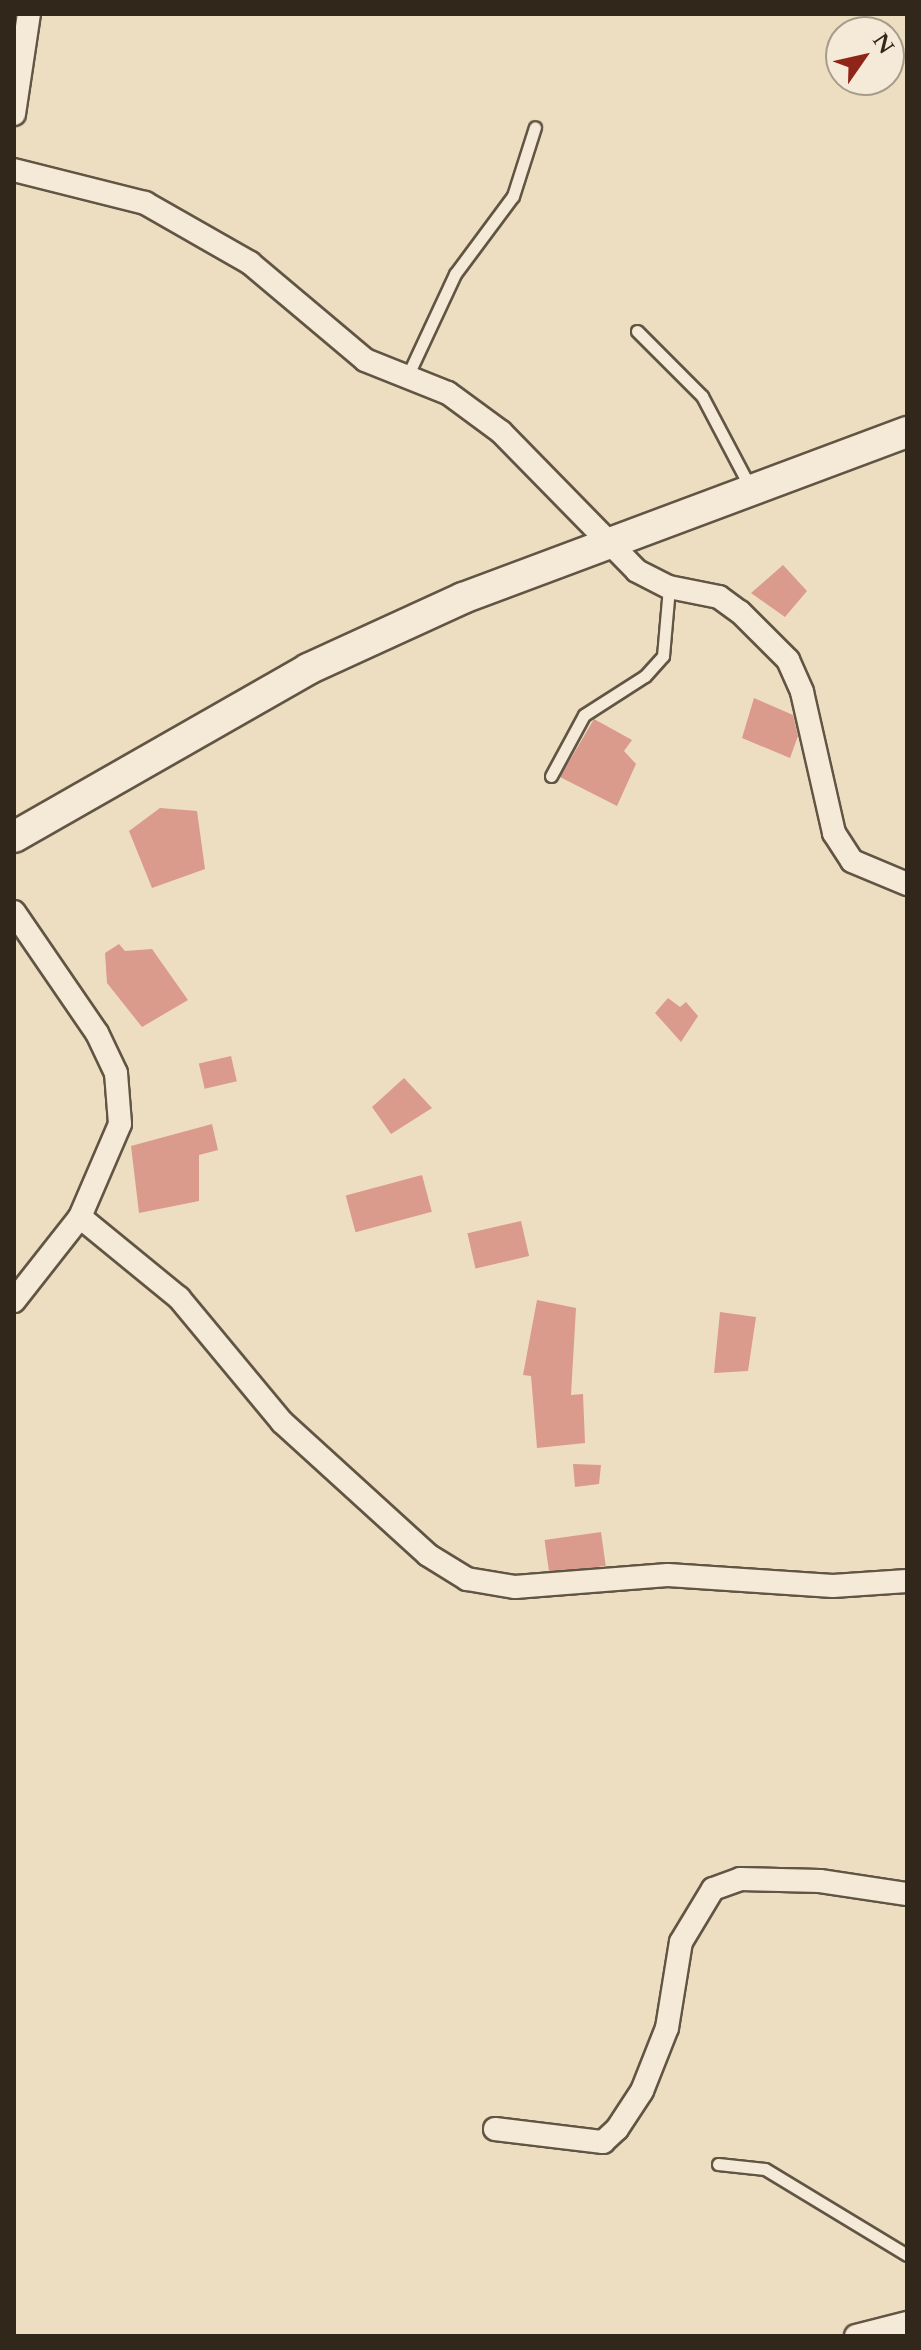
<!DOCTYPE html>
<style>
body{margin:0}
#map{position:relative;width:921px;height:2350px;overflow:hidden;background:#eedec1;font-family:Cardo,serif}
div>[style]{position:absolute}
.building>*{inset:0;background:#da9a8c;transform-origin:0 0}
.roads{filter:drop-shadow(2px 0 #615544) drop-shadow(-2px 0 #615544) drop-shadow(0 2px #615544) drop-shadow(0 -2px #615544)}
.service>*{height:11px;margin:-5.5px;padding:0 5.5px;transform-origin:5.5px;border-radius:5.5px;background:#f4ead7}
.minor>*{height:22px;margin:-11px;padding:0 11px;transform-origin:11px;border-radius:11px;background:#f4ead7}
.secondary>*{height:30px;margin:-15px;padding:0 15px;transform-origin:15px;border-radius:15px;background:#f4ead7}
span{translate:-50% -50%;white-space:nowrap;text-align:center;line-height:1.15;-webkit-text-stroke:6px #f4ead7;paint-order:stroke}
.frame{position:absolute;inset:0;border:16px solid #32271b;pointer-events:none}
.north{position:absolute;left:825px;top:16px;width:80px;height:80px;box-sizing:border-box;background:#f4ead7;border:2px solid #a69c8c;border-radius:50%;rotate:56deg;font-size:22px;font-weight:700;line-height:32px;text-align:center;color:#32271b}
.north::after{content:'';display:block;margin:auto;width:28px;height:36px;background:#8f2418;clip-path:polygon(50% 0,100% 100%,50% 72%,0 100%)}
</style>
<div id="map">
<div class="building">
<i style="clip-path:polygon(783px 565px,807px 591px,785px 617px,751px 593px)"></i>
<i style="clip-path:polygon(754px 698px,793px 715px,798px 736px,790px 758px,742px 738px)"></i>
<i style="clip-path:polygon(594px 719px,632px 740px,624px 751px,636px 764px,617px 806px,560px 777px)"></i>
<i style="clip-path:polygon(160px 808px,197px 811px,205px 869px,152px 888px,129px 831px)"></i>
<i style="clip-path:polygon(119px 944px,125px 951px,152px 949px,188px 1000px,142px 1027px,107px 983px,105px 953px)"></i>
<i style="clip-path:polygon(668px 998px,680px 1007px,686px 1002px,698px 1016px,681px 1042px,655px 1013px)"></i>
<i style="left:231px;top:1056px;width:26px;height:33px;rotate:77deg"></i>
<i style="clip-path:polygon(404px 1078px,432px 1108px,391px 1134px,372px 1107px)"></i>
<i style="clip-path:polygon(212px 1124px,218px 1150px,199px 1155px,199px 1201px,139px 1213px,131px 1146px)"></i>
<i style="left:422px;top:1175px;width:38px;height:79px;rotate:75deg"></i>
<i style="left:521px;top:1221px;width:36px;height:55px;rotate:77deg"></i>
<i style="clip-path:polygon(537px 1300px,576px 1308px,571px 1395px,583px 1394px,585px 1443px,537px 1448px,531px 1376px,523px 1375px)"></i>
<i style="clip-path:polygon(720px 1312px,756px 1317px,748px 1371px,714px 1373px)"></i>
<i style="clip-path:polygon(573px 1464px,601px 1465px,599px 1484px,575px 1487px)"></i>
<i style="left:601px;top:1532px;width:34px;height:57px;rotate:82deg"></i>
</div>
<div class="roads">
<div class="service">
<i style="left:637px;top:331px;width:92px;rotate:45deg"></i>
<i style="left:702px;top:396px;width:105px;rotate:62.2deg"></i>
<i style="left:407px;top:377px;width:114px;rotate:-65deg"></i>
<i style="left:455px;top:274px;width:97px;rotate:-53.4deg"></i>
<i style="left:513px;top:196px;width:72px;rotate:-72.3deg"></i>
<i style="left:551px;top:776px;width:69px;rotate:-61.6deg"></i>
<i style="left:584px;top:715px;width:72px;rotate:-32.6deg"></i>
<i style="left:645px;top:676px;width:27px;rotate:-48deg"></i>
<i style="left:663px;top:656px;width:69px;rotate:-85deg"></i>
<i style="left:718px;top:2164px;width:47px;rotate:6.1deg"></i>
<i style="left:765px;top:2169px;width:166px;rotate:31.2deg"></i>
</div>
<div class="minor">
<i style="left:14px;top:114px;width:101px;rotate:-81.5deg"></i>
<i style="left:14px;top:170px;width:135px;rotate:14.1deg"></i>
<i style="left:145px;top:203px;width:121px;rotate:29.7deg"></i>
<i style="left:250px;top:263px;width:150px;rotate:40.1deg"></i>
<i style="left:365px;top:360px;width:89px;rotate:21.7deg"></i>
<i style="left:448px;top:393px;width:66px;rotate:36.3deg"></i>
<i style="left:501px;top:432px;width:194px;rotate:45.6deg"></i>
<i style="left:637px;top:571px;width:36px;rotate:27deg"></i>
<i style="left:669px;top:587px;width:51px;rotate:11.3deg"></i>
<i style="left:719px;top:597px;width:26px;rotate:36deg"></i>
<i style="left:740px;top:612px;width:68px;rotate:45deg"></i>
<i style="left:788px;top:660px;width:35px;rotate:66deg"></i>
<i style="left:802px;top:692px;width:145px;rotate:77.2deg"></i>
<i style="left:834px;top:833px;width:33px;rotate:57deg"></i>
<i style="left:852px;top:861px;width:60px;rotate:22.7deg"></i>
<i style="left:14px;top:912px;width:147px;rotate:55.6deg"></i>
<i style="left:97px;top:1033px;width:44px;rotate:64.6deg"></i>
<i style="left:116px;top:1073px;width:51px;rotate:85.5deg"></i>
<i style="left:120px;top:1124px;width:101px;rotate:113.3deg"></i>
<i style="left:80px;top:1217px;width:107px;rotate:128.2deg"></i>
<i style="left:80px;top:1217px;width:128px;rotate:39.3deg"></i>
<i style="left:179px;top:1298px;width:161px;rotate:50.3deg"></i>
<i style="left:282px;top:1422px;width:197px;rotate:42.3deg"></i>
<i style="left:428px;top:1555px;width:46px;rotate:31.6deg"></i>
<i style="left:467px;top:1579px;width:49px;rotate:9.5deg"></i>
<i style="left:515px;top:1587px;width:153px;rotate:-4.5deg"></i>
<i style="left:668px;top:1575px;width:165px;rotate:3.8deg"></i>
<i style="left:833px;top:1586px;width:74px;rotate:-3.9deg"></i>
<i style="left:495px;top:2129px;width:109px;rotate:6.9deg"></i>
<i style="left:603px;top:2142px;width:19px;rotate:-43deg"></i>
<i style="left:617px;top:2129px;width:45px;rotate:-56.7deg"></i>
<i style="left:642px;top:2091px;width:68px;rotate:-68.4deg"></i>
<i style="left:667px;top:2028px;width:87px;rotate:-80.8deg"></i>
<i style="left:681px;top:1942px;width:62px;rotate:-58.9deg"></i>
<i style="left:713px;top:1889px;width:29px;rotate:-20deg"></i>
<i style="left:740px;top:1879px;width:80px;rotate:1.4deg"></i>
<i style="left:820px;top:1881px;width:88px;rotate:8.5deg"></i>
<i style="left:856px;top:2336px;width:53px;rotate:-14.3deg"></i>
</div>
<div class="secondary">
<i style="left:14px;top:837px;width:339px;rotate:-29.7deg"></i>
<i style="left:308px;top:669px;width:170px;rotate:-24.6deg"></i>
<i style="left:463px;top:598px;width:474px;rotate:-20.5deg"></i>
</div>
</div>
<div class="frame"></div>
<div class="north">N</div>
</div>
